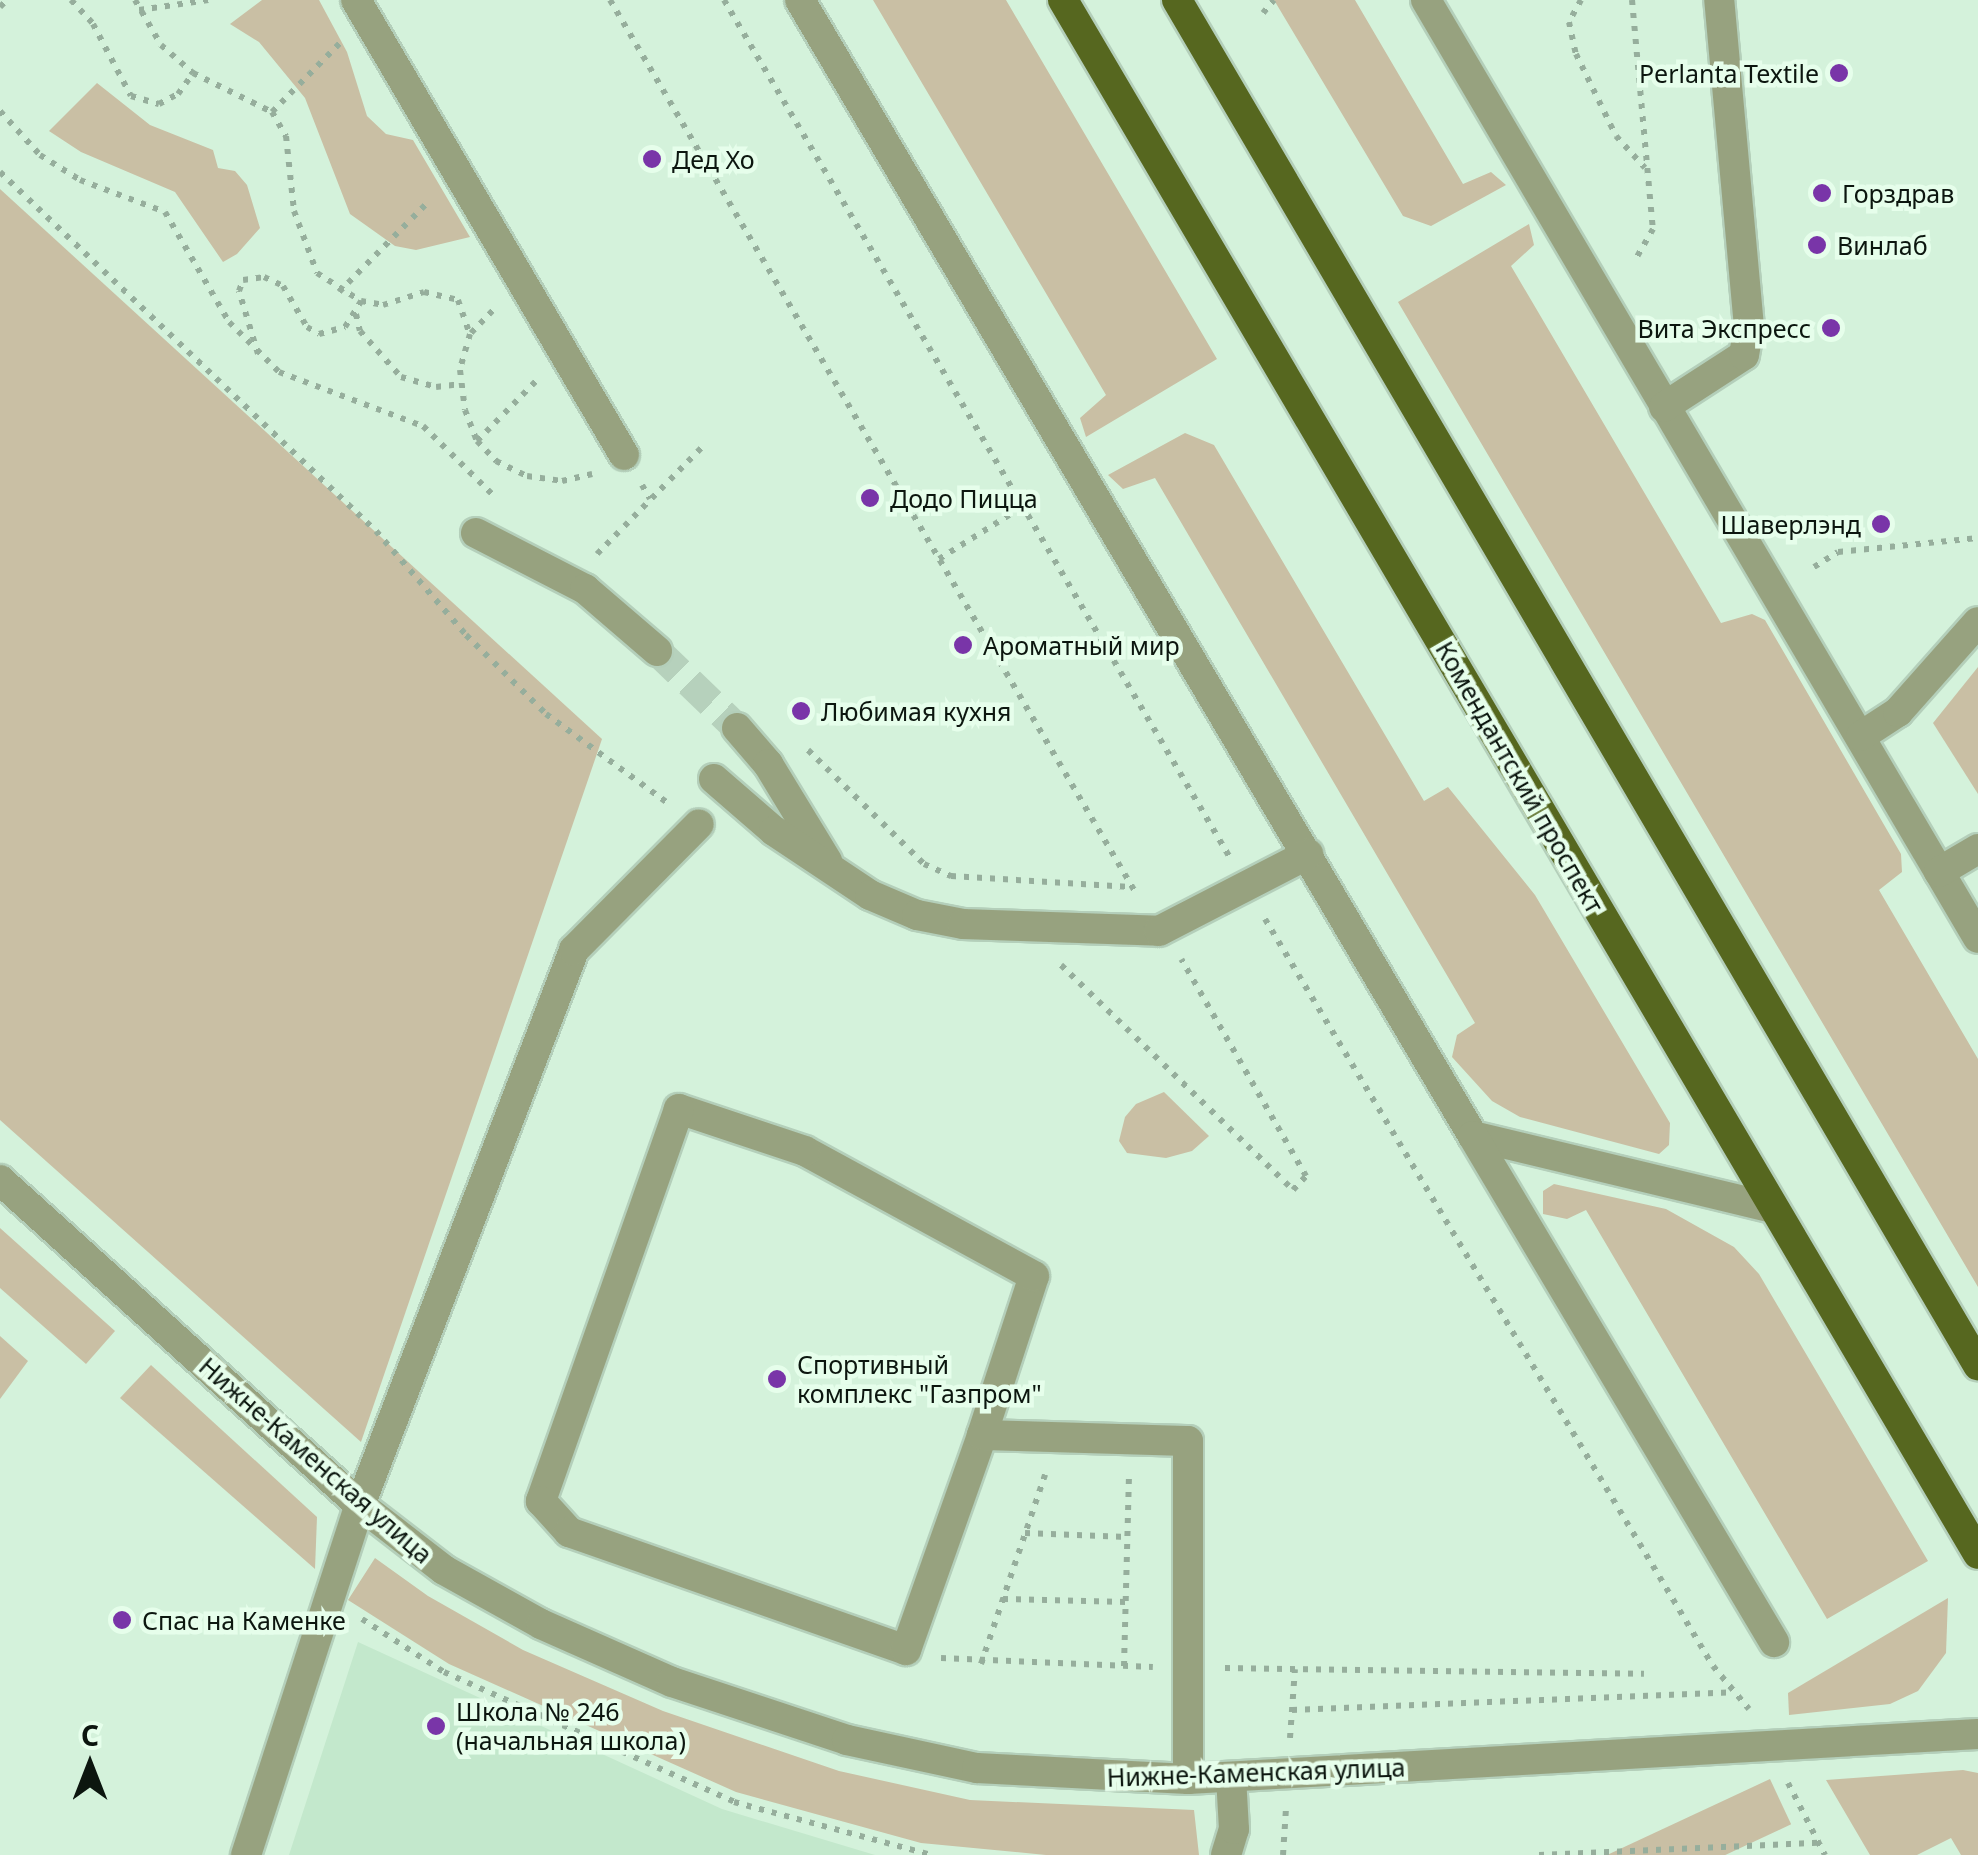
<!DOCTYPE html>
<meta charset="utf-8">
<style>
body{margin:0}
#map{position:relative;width:1978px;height:1855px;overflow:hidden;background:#d4f2db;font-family:"Noto Sans",sans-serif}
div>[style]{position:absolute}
.built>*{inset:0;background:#c3e8cc}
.green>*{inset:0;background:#c9bfa4;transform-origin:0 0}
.minor-tunnel>*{height:30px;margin-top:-15px;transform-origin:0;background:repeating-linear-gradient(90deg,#b6d1bc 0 30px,transparent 0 45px)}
.path>*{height:6px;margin-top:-3px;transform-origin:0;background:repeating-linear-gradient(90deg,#96ae9c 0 5px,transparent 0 13px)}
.roads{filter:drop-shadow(2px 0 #b4cfba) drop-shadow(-2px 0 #b4cfba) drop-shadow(0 2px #b4cfba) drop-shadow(0 -2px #b4cfba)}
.minor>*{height:30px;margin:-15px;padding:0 15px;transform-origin:15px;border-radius:15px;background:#97a27f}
.major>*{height:30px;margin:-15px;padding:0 15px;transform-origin:15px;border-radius:15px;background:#56671f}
.dots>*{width:28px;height:28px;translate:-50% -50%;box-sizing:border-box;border:5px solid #e6feeb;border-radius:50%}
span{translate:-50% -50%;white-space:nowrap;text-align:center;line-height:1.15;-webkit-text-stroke:9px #e6feeb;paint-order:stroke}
.poi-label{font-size:25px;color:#0c160f}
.right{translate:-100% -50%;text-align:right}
.left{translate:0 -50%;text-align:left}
.street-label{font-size:25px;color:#0c160f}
.north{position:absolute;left:40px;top:1715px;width:100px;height:100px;-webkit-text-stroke:8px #e6feeb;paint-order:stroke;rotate:0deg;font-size:28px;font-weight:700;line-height:40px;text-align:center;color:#0c160f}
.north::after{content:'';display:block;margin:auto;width:35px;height:45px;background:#0c160f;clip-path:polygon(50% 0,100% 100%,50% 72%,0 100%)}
</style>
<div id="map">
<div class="built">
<i style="clip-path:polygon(358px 1642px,722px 1809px,875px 1855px,289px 1855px)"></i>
</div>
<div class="green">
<i style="clip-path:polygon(262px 0,319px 0,347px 52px,367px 116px,386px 134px,413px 140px,470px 237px,416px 250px,395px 246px,350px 214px,305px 98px,259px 42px,230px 24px)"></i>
<i style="clip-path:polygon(873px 0,1006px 0,1217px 359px,1086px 437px,1080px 418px,1106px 395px)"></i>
<i style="clip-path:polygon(1274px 0,1355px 0,1463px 184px,1491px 172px,1506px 185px,1431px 226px,1403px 216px)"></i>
<i style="clip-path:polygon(97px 83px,150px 125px,213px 150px,218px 168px,235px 171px,247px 185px,260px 228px,237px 254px,223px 262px,175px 192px,81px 152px,49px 131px)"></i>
<i style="clip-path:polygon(0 189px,602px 739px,361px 1442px,0 1120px)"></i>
<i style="clip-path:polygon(1529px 224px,1534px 245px,1511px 266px,1721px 623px,1752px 614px,1765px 620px,1901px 854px,1902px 872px,1879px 890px,1978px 1059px,1978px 1287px,1398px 302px)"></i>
<i style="clip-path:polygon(1185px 433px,1214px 445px,1424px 801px,1448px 787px,1535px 895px,1670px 1123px,1669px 1145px,1659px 1154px,1520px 1117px,1492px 1101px,1452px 1057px,1457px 1035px,1475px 1023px,1155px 478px,1123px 489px,1108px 475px)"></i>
<i style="clip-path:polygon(1978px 667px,1978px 794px,1933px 723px)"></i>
<i style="clip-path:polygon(1164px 1092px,1209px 1136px,1192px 1151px,1166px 1158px,1127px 1153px,1119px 1141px,1125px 1117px,1136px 1104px)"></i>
<i style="clip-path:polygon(1554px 1184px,1666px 1209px,1734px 1247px,1759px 1274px,1928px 1561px,1827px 1619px,1586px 1210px,1567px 1219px,1543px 1214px,1543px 1191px)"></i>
<i style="clip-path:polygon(0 1228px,115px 1331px,86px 1364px,0 1288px)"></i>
<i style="clip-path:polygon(0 1336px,28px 1361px,0 1399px)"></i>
<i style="clip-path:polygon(151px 1365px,317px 1517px,315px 1569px,120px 1398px)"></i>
<i style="clip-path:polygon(375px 1558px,428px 1596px,523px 1650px,663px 1711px,839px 1771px,970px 1800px,1194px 1810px,1199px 1855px,1046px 1855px,921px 1843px,736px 1792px,449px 1664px,348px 1600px)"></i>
<i style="clip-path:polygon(1948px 1598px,1946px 1653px,1918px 1691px,1890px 1704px,1789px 1715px,1788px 1693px)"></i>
<i style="clip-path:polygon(1963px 1770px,1978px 1773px,1978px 1855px,1961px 1855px,1951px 1838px,1917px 1855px,1870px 1855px,1826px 1780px)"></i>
<i style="left:1770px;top:1779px;width:50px;height:475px;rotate:65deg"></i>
</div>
<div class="minor-tunnel">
<i style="left:657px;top:651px;width:111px;rotate:43.9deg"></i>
</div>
<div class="path">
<i style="left:71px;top:0;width:33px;rotate:47deg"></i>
<i style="left:93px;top:24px;width:81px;rotate:62.2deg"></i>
<i style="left:131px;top:96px;width:29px;rotate:16deg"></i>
<i style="left:159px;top:104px;width:21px;rotate:-28deg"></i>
<i style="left:178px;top:94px;width:26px;rotate:-54deg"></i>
<i style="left:135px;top:0;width:52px;rotate:60deg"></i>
<i style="left:161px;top:45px;width:43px;rotate:41.2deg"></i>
<i style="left:193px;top:73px;width:88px;rotate:26.3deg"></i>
<i style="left:272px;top:112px;width:28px;rotate:60deg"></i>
<i style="left:286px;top:136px;width:75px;rotate:83.9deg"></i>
<i style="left:294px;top:211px;width:66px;rotate:69.6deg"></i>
<i style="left:317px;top:273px;width:52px;rotate:32.5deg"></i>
<i style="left:361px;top:301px;width:22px;rotate:10deg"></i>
<i style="left:383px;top:305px;width:43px;rotate:-17.6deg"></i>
<i style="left:424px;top:292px;width:35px;rotate:13deg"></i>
<i style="left:458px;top:300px;width:36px;rotate:71deg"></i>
<i style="left:470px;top:334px;width:37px;rotate:106deg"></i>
<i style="left:460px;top:370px;width:40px;rotate:82.9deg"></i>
<i style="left:465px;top:410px;width:33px;rotate:69deg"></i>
<i style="left:477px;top:441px;width:28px;rotate:46deg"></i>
<i style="left:496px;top:461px;width:34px;rotate:26deg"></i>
<i style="left:527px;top:476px;width:35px;rotate:8deg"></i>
<i style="left:562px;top:481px;width:31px;rotate:-13deg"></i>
<i style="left:610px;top:0;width:1039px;rotate:59.51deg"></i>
<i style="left:724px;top:0;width:994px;rotate:59.46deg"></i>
<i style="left:1581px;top:0;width:25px;rotate:119deg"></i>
<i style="left:1569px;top:22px;width:33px;rotate:78deg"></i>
<i style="left:1576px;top:54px;width:91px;rotate:64deg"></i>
<i style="left:1616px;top:136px;width:43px;rotate:47.8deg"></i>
<i style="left:1632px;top:0;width:230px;rotate:84.8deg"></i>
<i style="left:1653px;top:229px;width:34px;rotate:120deg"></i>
<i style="left:0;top:7px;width:10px;rotate:-45deg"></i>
<i style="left:139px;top:10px;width:70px;rotate:-8.2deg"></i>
<i style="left:1263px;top:13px;width:17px;rotate:-50deg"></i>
<i style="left:0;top:111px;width:59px;rotate:47.7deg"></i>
<i style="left:40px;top:155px;width:47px;rotate:32deg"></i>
<i style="left:80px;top:180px;width:91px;rotate:20.6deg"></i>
<i style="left:165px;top:212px;width:127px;rotate:59.8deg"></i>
<i style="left:229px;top:322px;width:71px;rotate:45deg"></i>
<i style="left:279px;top:372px;width:154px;rotate:20.6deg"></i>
<i style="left:423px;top:426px;width:101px;rotate:44.6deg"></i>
<i style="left:272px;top:112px;width:98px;rotate:-45.4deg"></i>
<i style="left:0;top:172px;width:520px;rotate:43.68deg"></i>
<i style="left:376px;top:531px;width:138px;rotate:49.1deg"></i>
<i style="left:466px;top:635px;width:112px;rotate:44.6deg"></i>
<i style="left:546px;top:714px;width:152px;rotate:36.2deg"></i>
<i style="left:339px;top:292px;width:129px;rotate:-45.3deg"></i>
<i style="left:356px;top:314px;width:17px;rotate:77deg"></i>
<i style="left:360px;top:331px;width:62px;rotate:48.3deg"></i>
<i style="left:401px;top:377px;width:36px;rotate:16deg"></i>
<i style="left:436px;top:387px;width:25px;rotate:-7deg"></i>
<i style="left:471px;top:333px;width:33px;rotate:-46deg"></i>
<i style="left:258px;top:354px;width:66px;rotate:-106.8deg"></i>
<i style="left:239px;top:291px;width:12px;rotate:-70deg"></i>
<i style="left:243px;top:280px;width:21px;rotate:-8deg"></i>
<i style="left:264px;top:277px;width:21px;rotate:25deg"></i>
<i style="left:283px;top:286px;width:48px;rotate:59.7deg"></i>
<i style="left:307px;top:327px;width:14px;rotate:30deg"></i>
<i style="left:319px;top:334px;width:27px;rotate:-15deg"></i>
<i style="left:345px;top:327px;width:31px;rotate:-58deg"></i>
<i style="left:477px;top:441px;width:84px;rotate:-45.5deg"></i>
<i style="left:642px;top:485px;width:16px;rotate:60deg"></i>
<i style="left:597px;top:554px;width:153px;rotate:-45.5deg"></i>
<i style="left:939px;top:559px;width:98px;rotate:-32.1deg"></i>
<i style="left:1814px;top:567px;width:28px;rotate:-32deg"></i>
<i style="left:1838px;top:552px;width:141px;rotate:-5.7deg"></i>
<i style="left:808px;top:750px;width:163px;rotate:44.5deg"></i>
<i style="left:924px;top:864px;width:30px;rotate:24deg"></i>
<i style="left:951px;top:876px;width:180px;rotate:3.5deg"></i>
<i style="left:1265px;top:919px;width:871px;rotate:59.05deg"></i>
<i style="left:1713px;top:1666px;width:56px;rotate:50.1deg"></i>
<i style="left:1061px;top:965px;width:323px;rotate:44.1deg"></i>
<i style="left:1293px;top:1190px;width:19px;rotate:-47deg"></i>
<i style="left:1306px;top:1176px;width:250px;rotate:-119.9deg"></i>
<i style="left:1025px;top:1533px;width:102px;rotate:2.2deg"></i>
<i style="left:1003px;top:1599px;width:123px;rotate:1.4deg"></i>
<i style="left:362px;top:1619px;width:98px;rotate:32.9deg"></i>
<i style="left:444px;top:1672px;width:318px;rotate:24.1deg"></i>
<i style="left:734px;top:1802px;width:205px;rotate:15deg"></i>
<i style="left:941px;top:1658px;width:212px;rotate:2.4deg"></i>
<i style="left:981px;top:1664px;width:200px;rotate:-71.3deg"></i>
<i style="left:1124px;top:1666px;width:188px;rotate:-88.5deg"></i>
<i style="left:1225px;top:1668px;width:419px;rotate:0.8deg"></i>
<i style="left:1292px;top:1710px;width:442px;rotate:-2.3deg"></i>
<i style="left:1290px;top:1738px;width:69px;rotate:-85.9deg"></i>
<i style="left:1788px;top:1783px;width:81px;rotate:62.8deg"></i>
<i style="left:1283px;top:1855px;width:47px;rotate:-86.3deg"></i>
<i style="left:1539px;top:1855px;width:279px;rotate:-2.5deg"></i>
</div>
<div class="roads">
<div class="minor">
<i style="left:356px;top:0;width:528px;rotate:59.5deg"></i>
<i style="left:800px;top:0;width:1320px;rotate:59.36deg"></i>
<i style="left:1473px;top:1136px;width:308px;rotate:13.5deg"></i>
<i style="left:1426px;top:0;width:1088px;rotate:59.52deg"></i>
<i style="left:1664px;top:407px;width:95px;rotate:-33deg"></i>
<i style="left:1744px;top:355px;width:28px;rotate:-80deg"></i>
<i style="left:1749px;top:327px;width:328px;rotate:-95.2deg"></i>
<i style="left:476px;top:533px;width:123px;rotate:27.2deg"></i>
<i style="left:585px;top:589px;width:95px;rotate:40.7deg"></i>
<i style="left:737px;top:728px;width:48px;rotate:49.3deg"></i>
<i style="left:768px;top:764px;width:114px;rotate:58.7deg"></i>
<i style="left:1861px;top:736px;width:44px;rotate:-33deg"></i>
<i style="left:1898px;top:712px;width:120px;rotate:-48.4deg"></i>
<i style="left:714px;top:779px;width:79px;rotate:40.9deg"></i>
<i style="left:774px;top:831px;width:115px;rotate:33.7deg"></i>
<i style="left:870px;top:895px;width:51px;rotate:23.1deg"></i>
<i style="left:917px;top:915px;width:47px;rotate:11.1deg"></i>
<i style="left:963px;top:924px;width:196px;rotate:2deg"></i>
<i style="left:1159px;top:931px;width:168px;rotate:-27.3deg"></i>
<i style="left:1939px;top:872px;width:45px;rotate:-30.5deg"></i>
<i style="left:1473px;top:1136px;width:589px;rotate:59.25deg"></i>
<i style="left:0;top:1180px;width:485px;rotate:42.1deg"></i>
<i style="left:360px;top:1505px;width:106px;rotate:37.7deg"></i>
<i style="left:444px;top:1570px;width:111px;rotate:29.1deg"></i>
<i style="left:541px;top:1624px;width:143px;rotate:23.9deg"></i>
<i style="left:672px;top:1682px;width:184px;rotate:18.3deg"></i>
<i style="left:847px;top:1740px;width:133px;rotate:12.2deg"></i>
<i style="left:977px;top:1768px;width:211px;rotate:3deg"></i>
<i style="left:1188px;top:1779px;width:791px;rotate:-3.26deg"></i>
<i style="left:982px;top:1435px;width:167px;rotate:-71.9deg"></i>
<i style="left:1034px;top:1276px;width:261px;rotate:-151.4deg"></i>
<i style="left:805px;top:1151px;width:133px;rotate:-161.6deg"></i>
<i style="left:679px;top:1109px;width:416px;rotate:109.4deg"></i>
<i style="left:541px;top:1501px;width:42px;rotate:47.9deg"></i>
<i style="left:569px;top:1532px;width:357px;rotate:19.3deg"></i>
<i style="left:906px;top:1650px;width:228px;rotate:-70.5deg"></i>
<i style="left:982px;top:1435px;width:206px;rotate:1.7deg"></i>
<i style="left:1188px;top:1441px;width:338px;rotate:90deg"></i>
<i style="left:246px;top:1855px;width:368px;rotate:-72deg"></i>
<i style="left:360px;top:1505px;width:595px;rotate:-68.91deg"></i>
<i style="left:574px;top:950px;width:177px;rotate:-45.2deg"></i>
<i style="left:1226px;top:1855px;width:27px;rotate:-73deg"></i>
<i style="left:1234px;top:1829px;width:52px;rotate:-93.3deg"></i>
</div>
<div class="major">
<i style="left:1063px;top:0;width:1803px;rotate:59.51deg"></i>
<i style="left:1177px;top:0;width:1583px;rotate:59.6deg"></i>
</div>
</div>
<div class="dots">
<i style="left:1839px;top:73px;background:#7935a8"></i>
<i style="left:652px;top:159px;background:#7935a8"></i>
<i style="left:1822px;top:193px;background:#7935a8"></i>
<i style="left:1817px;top:245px;background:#7935a8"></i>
<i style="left:1831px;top:328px;background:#7935a8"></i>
<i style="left:870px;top:498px;background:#7935a8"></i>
<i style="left:1881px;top:524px;background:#7935a8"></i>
<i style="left:963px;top:645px;background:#7935a8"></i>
<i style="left:801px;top:711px;background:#7935a8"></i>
<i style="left:777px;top:1379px;background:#7935a8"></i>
<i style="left:122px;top:1620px;background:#7935a8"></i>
<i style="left:436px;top:1726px;background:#7935a8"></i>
</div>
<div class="poi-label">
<span class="right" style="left:1819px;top:73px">Perlanta Textile</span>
<span class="left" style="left:672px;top:159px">Дед Хо</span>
<span class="left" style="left:1842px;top:193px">Горздрав</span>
<span class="left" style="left:1837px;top:245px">Винлаб</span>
<span class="right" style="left:1811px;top:328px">Вита Экспресс</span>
<span class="left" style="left:890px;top:498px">Додо Пицца</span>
<span class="right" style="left:1861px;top:524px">Шаверлэнд</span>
<span class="left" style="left:983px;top:645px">Ароматный мир</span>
<span class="left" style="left:821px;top:711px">Любимая кухня</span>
<span class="left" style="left:797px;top:1379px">Спортивный<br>комплекс "Газпром"</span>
<span class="left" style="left:142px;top:1620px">Спас на Каменке</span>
<span class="left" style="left:456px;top:1726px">Школа № 246<br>(начальная школа)</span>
</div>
<div class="street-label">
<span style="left:1520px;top:777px;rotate:60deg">Комендантский проспект</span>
<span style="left:316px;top:1460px;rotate:41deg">Нижне-Каменская улица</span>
<span style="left:1256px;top:1772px;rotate:-2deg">Нижне-Каменская улица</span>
</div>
<div class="north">С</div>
</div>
